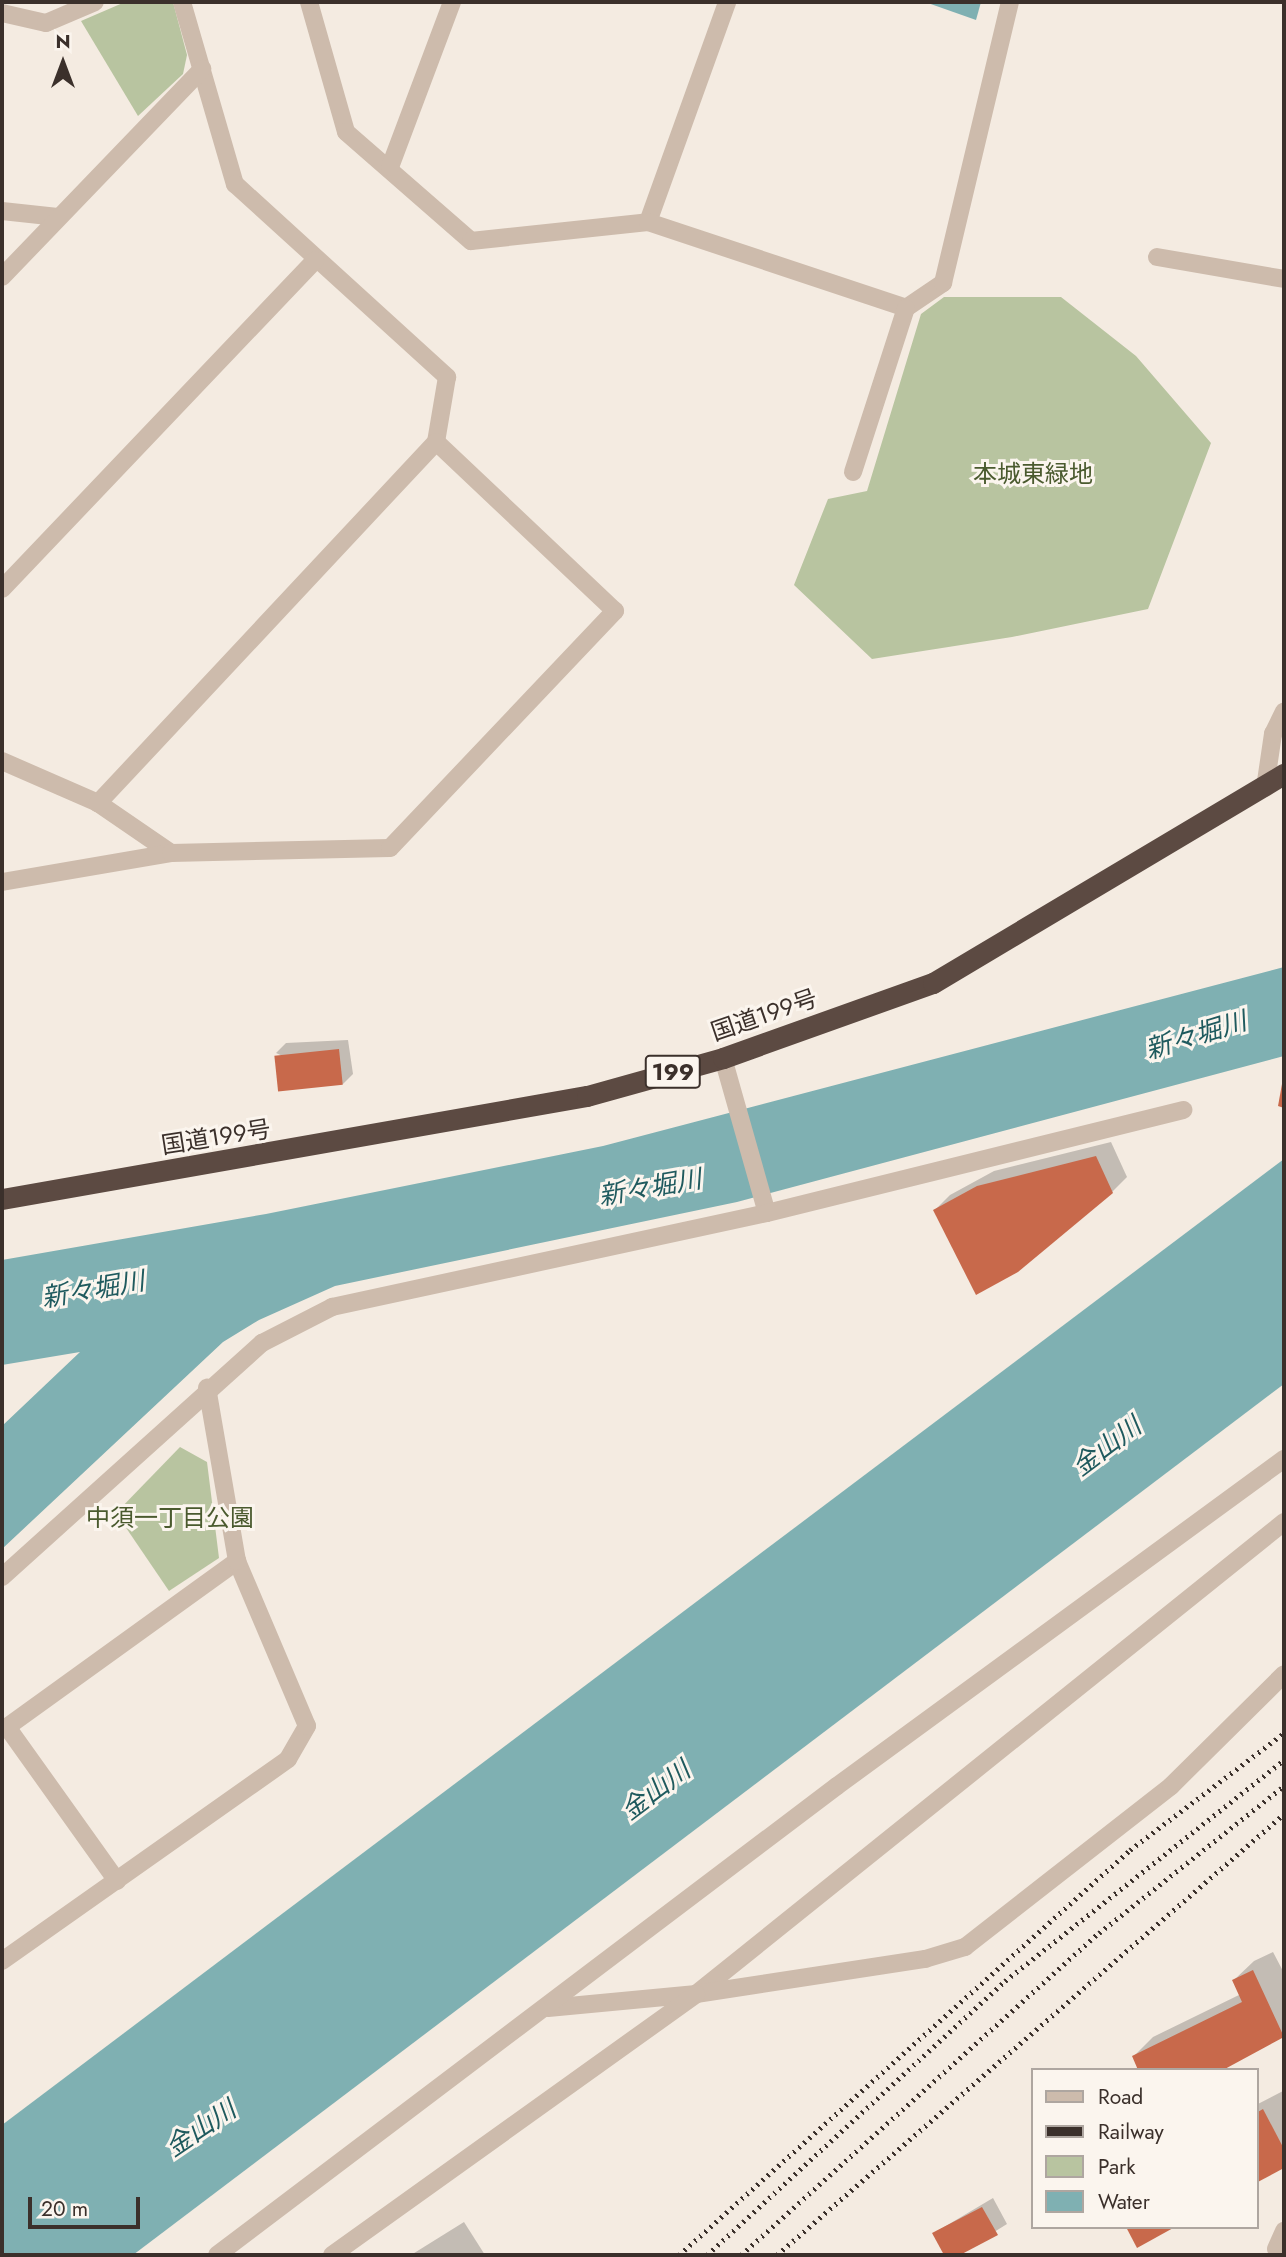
<!DOCTYPE html>
<meta charset="utf-8">
<style>
body{margin:0}
#map{position:relative;width:1286px;height:2257px;overflow:hidden;background:#f4ebe1;font-family:Jost,"Noto Sans JP",sans-serif}
div>[style]{position:absolute}
.green>*{inset:0;background:#b8c4a0}
.water>*{inset:0;background:#7fb0b2}
.shadow>*{inset:0;background:#0003}
.building>*{inset:0;background:#c8694b;transform-origin:0 0}
.lane>*{height:18px;margin:-9px;padding:0 9px;transform-origin:9px;border-radius:9px;background:#cdbbac}
.street>*{height:18px;margin:-9px;padding:0 9px;transform-origin:9px;border-radius:9px;background:#cdbbac}
.highway>*{height:21px;margin:-10.5px;padding:0 10.5px;transform-origin:10.5px;border-radius:10.5px;background:#5c4a42}
.rail>*{height:5px;margin-top:-2.5px;transform-origin:0;background:repeating-linear-gradient(90deg,#3b302b 0 2px,transparent 0 7px)}
span{translate:-50% -50%;white-space:nowrap;text-align:center;line-height:1.15;-webkit-text-stroke:6px #fbf5ee;paint-order:stroke}
.shield-label span{padding:2px 5px;background:#fbf5ee;border:2px solid;border-radius:5px;-webkit-text-stroke-width:0}
.shield-label{font-size:23px;color:#3b302b;font-weight:700}
.park-label{font-size:24px;color:#4a5a2e}
.street-label{font-size:24px;color:#3b302b}
.water-label{font-size:26px;color:#1f5a5e;font-style:italic}
.frame{position:absolute;inset:0;border:4px solid #3b302b;pointer-events:none}
.legend{position:absolute;left:1031px;top:2068px;width:228px;height:161px;box-sizing:border-box;background:#fbf5ee;border:2px solid #aea6a0;margin:0;padding:9px 12px;list-style:none;font-size:21px;color:#3b302b}
.legend li{display:flex;align-items:center;gap:14px;height:35px}
.legend b{width:35px;border:2px solid #aea6a0}
.north{position:absolute;left:28px;top:28px;width:70px;height:70px;-webkit-text-stroke:5px #fbf5ee;paint-order:stroke;rotate:0deg;font-size:19px;font-weight:700;line-height:28px;text-align:center;color:#3b302b}
.north::after{content:'';display:block;margin:auto;width:24px;height:32px;background:#3b302b;clip-path:polygon(50% 0,100% 100%,50% 72%,0 100%)}
.scale{position:absolute;left:28px;top:2197px;width:112px;height:32px;box-sizing:border-box;border:4px solid #3b302b;border-top:0;padding-left:9px;font-size:21px;line-height:24px;white-space:nowrap;color:#3b302b;-webkit-text-stroke:5px #fbf5ee;paint-order:stroke}
</style>
<div id="map">
<div class="green">
<i style="clip-path:polygon(125px 2px,173px 2px,187px 55px,183px 74px,138px 116px,81px 21px)"></i>
<i style="clip-path:polygon(944px 297px,1061px 297px,1136px 356px,1211px 443px,1148px 609px,1012px 637px,872px 659px,794px 585px,828px 499px,867px 491px,921px 314px)"></i>
<i style="clip-path:polygon(180px 1447px,207px 1462px,219px 1558px,169px 1591px,116px 1513px)"></i>
</div>
<div class="water">
<i style="clip-path:polygon(925px 2px,981px 2px,976px 20px)"></i>
<i style="clip-path:polygon(1284px 967px,1284px 1056px,737px 1202px,335px 1286px,259px 1320px,223px 1342px,2px 1549px,2px 1426px,80px 1352px,2px 1365px,2px 1260px,266px 1214px,603px 1146px)"></i>
<i style="clip-path:polygon(1284px 1159px,1284px 1384px,133px 2255px,2px 2255px,2px 2125px)"></i>
</div>
<div class="shadow">
<i style="clip-path:polygon(348px 1040px,353px 1074px,343px 1084px,276px 1053px,286px 1043px)"></i>
<i style="clip-path:polygon(1111px 1142px,1127px 1177px,1112px 1192px,935px 1210px,950px 1195px,994px 1171px)"></i>
<i style="clip-path:polygon(1273px 1952px,1284px 1973px,1284px 2035px,1219px 2070px,1134px 2056px,1153px 2037px,1241px 1994px,1234px 1980px,1254px 1961px)"></i>
<i style="clip-path:polygon(1283px 2091px,1284px 2166px,1256px 2181px,1256px 2105px)"></i>
<i style="clip-path:polygon(993px 2198px,1007px 2224px,957px 2255px,946px 2255px,934px 2233px)"></i>
<i style="clip-path:polygon(464px 2222px,485px 2255px,411px 2255px)"></i>
</div>
<div class="building">
<i style="left:339px;top:1049px;width:36px;height:65px;rotate:84deg"></i>
<i style="clip-path:polygon(1282px 1084px,1284px 1084px,1284px 1108px,1278px 1106px)"></i>
<i style="clip-path:polygon(1096px 1156px,1113px 1193px,1018px 1272px,976px 1295px,933px 1210px,977px 1186px)"></i>
<i style="clip-path:polygon(1253px 1970px,1284px 2037px,1223px 2070px,1138px 2070px,1132px 2056px,1242px 2002px,1232px 1980px)"></i>
<i style="clip-path:polygon(1263px 2109px,1284px 2149px,1284px 2168px,1256px 2183px,1256px 2113px)"></i>
<i style="clip-path:polygon(982px 2207px,998px 2235px,960px 2255px,944px 2255px,932px 2233px)"></i>
<i style="clip-path:polygon(1126px 2227px,1175px 2227px,1137px 2248px)"></i>
</div>
<div class="lane">
<i style="left:696px;top:1994px;width:754px;rotate:-38.75deg"></i>
</div>
<div class="street">
<i style="left:182px;top:2px;width:190px;rotate:73.8deg"></i>
<i style="left:235px;top:184px;width:287px;rotate:42.3deg"></i>
<i style="left:447px;top:377px;width:66px;rotate:99.6deg"></i>
<i style="left:309px;top:2px;width:135px;rotate:74.1deg"></i>
<i style="left:346px;top:132px;width:166px;rotate:41.1deg"></i>
<i style="left:471px;top:241px;width:178px;rotate:-6.1deg"></i>
<i style="left:648px;top:222px;width:234px;rotate:-70.2deg"></i>
<i style="left:2px;top:13px;width:45px;rotate:12.8deg"></i>
<i style="left:46px;top:23px;width:53px;rotate:-23.2deg"></i>
<i style="left:390px;top:167px;width:176px;rotate:-69.4deg"></i>
<i style="left:2px;top:211px;width:56px;rotate:6.1deg"></i>
<i style="left:648px;top:222px;width:272px;rotate:18.4deg"></i>
<i style="left:906px;top:308px;width:45px;rotate:-34deg"></i>
<i style="left:943px;top:283px;width:289px;rotate:-76.6deg"></i>
<i style="left:1157px;top:257px;width:129px;rotate:9.8deg"></i>
<i style="left:2px;top:277px;width:289px;rotate:-46.1deg"></i>
<i style="left:853px;top:472px;width:172px;rotate:-72.1deg"></i>
<i style="left:2px;top:589px;width:454px;rotate:-46.4deg"></i>
<i style="left:2px;top:761px;width:105px;rotate:23.6deg"></i>
<i style="left:98px;top:803px;width:88px;rotate:34.4deg"></i>
<i style="left:1265px;top:788px;width:55px;rotate:-81.6deg"></i>
<i style="left:1273px;top:734px;width:25px;rotate:-64deg"></i>
<i style="left:2px;top:882px;width:171px;rotate:-9.7deg"></i>
<i style="left:171px;top:853px;width:219px;rotate:-1.3deg"></i>
<i style="left:390px;top:848px;width:327px;rotate:-46.5deg"></i>
<i style="left:615px;top:611px;width:246px;rotate:-136.6deg"></i>
<i style="left:436px;top:442px;width:495px;rotate:133.1deg"></i>
<i style="left:723px;top:1058px;width:161px;rotate:74.2deg"></i>
<i style="left:2px;top:1577px;width:350px;rotate:-42deg"></i>
<i style="left:262px;top:1343px;width:79px;rotate:-27.2deg"></i>
<i style="left:332px;top:1307px;width:445px;rotate:-12.2deg"></i>
<i style="left:767px;top:1213px;width:429px;rotate:-13.9deg"></i>
<i style="left:117px;top:1881px;width:189px;rotate:-125.5deg"></i>
<i style="left:7px;top:1727px;width:284px;rotate:-35.8deg"></i>
<i style="left:2px;top:1961px;width:350px;rotate:-35.2deg"></i>
<i style="left:288px;top:1759px;width:38px;rotate:-60deg"></i>
<i style="left:307px;top:1726px;width:179px;rotate:-113deg"></i>
<i style="left:237px;top:1561px;width:176px;rotate:-99.8deg"></i>
<i style="left:548px;top:2008px;width:149px;rotate:-5.4deg"></i>
<i style="left:696px;top:1994px;width:232px;rotate:-8.7deg"></i>
<i style="left:925px;top:1959px;width:42px;rotate:-16.7deg"></i>
<i style="left:965px;top:1947px;width:261px;rotate:-38deg"></i>
<i style="left:1171px;top:1786px;width:159px;rotate:-44.7deg"></i>
<i style="left:1276px;top:2249px;width:20px;rotate:-66deg"></i>
<i style="left:217px;top:2255px;width:777px;rotate:-37.11deg"></i>
<i style="left:837px;top:1786px;width:554px;rotate:-36.19deg"></i>
<i style="left:332px;top:2255px;width:448px;rotate:-35.6deg"></i>
</div>
<div class="highway">
<i style="left:2px;top:1199px;width:594px;rotate:-9.99deg"></i>
<i style="left:587px;top:1096px;width:141px;rotate:-15.6deg"></i>
<i style="left:723px;top:1058px;width:223px;rotate:-19.7deg"></i>
<i style="left:933px;top:983px;width:409px;rotate:-30.8deg"></i>
</div>
<div class="rail">
<i style="left:679px;top:2255px;width:606px;rotate:-41.92deg"></i>
<i style="left:1130px;top:1850px;width:193px;rotate:-37.2deg"></i>
<i style="left:707px;top:2255px;width:405px;rotate:-42.6deg"></i>
<i style="left:1005px;top:1981px;width:356px;rotate:-38.4deg"></i>
<i style="left:741px;top:2255px;width:482px;rotate:-42deg"></i>
<i style="left:1099px;top:1933px;width:236px;rotate:-38.5deg"></i>
<i style="left:777px;top:2255px;width:672px;rotate:-41.02deg"></i>
</div>
<div class="shield-label">
<span style="left:673px;top:1072px">199</span>
</div>
<div class="park-label">
<span style="left:1033px;top:474px">本城東緑地</span>
<span style="left:170px;top:1518px">中須一丁目公園</span>
</div>
<div class="street-label">
<span style="left:764px;top:1015px;rotate:-19deg">国道199号</span>
<span style="left:216px;top:1137px;rotate:-9deg">国道199号</span>
</div>
<div class="water-label">
<span style="left:1196px;top:1036px;rotate:-17deg">新々堀川</span>
<span style="left:650px;top:1188px;rotate:-10deg">新々堀川</span>
<span style="left:93px;top:1290px;rotate:-10deg">新々堀川</span>
<span style="left:1107px;top:1447px;rotate:-37deg">金山川</span>
<span style="left:656px;top:1791px;rotate:-37deg">金山川</span>
<span style="left:201px;top:2129px;rotate:-34deg">金山川</span>
</div>
<div class="frame"></div>
<ul class="legend">
<li><b style="height:9px;background:#cdbbac"></b>Road</li>
<li><b style="height:9px;background:#3b302b"></b>Railway</li>
<li><b style="height:19px;background:#b8c4a0"></b>Park</li>
<li><b style="height:19px;background:#7fb0b2"></b>Water</li>
</ul>
<div class="north">N</div>
<div class="scale">20 m</div>
</div>
